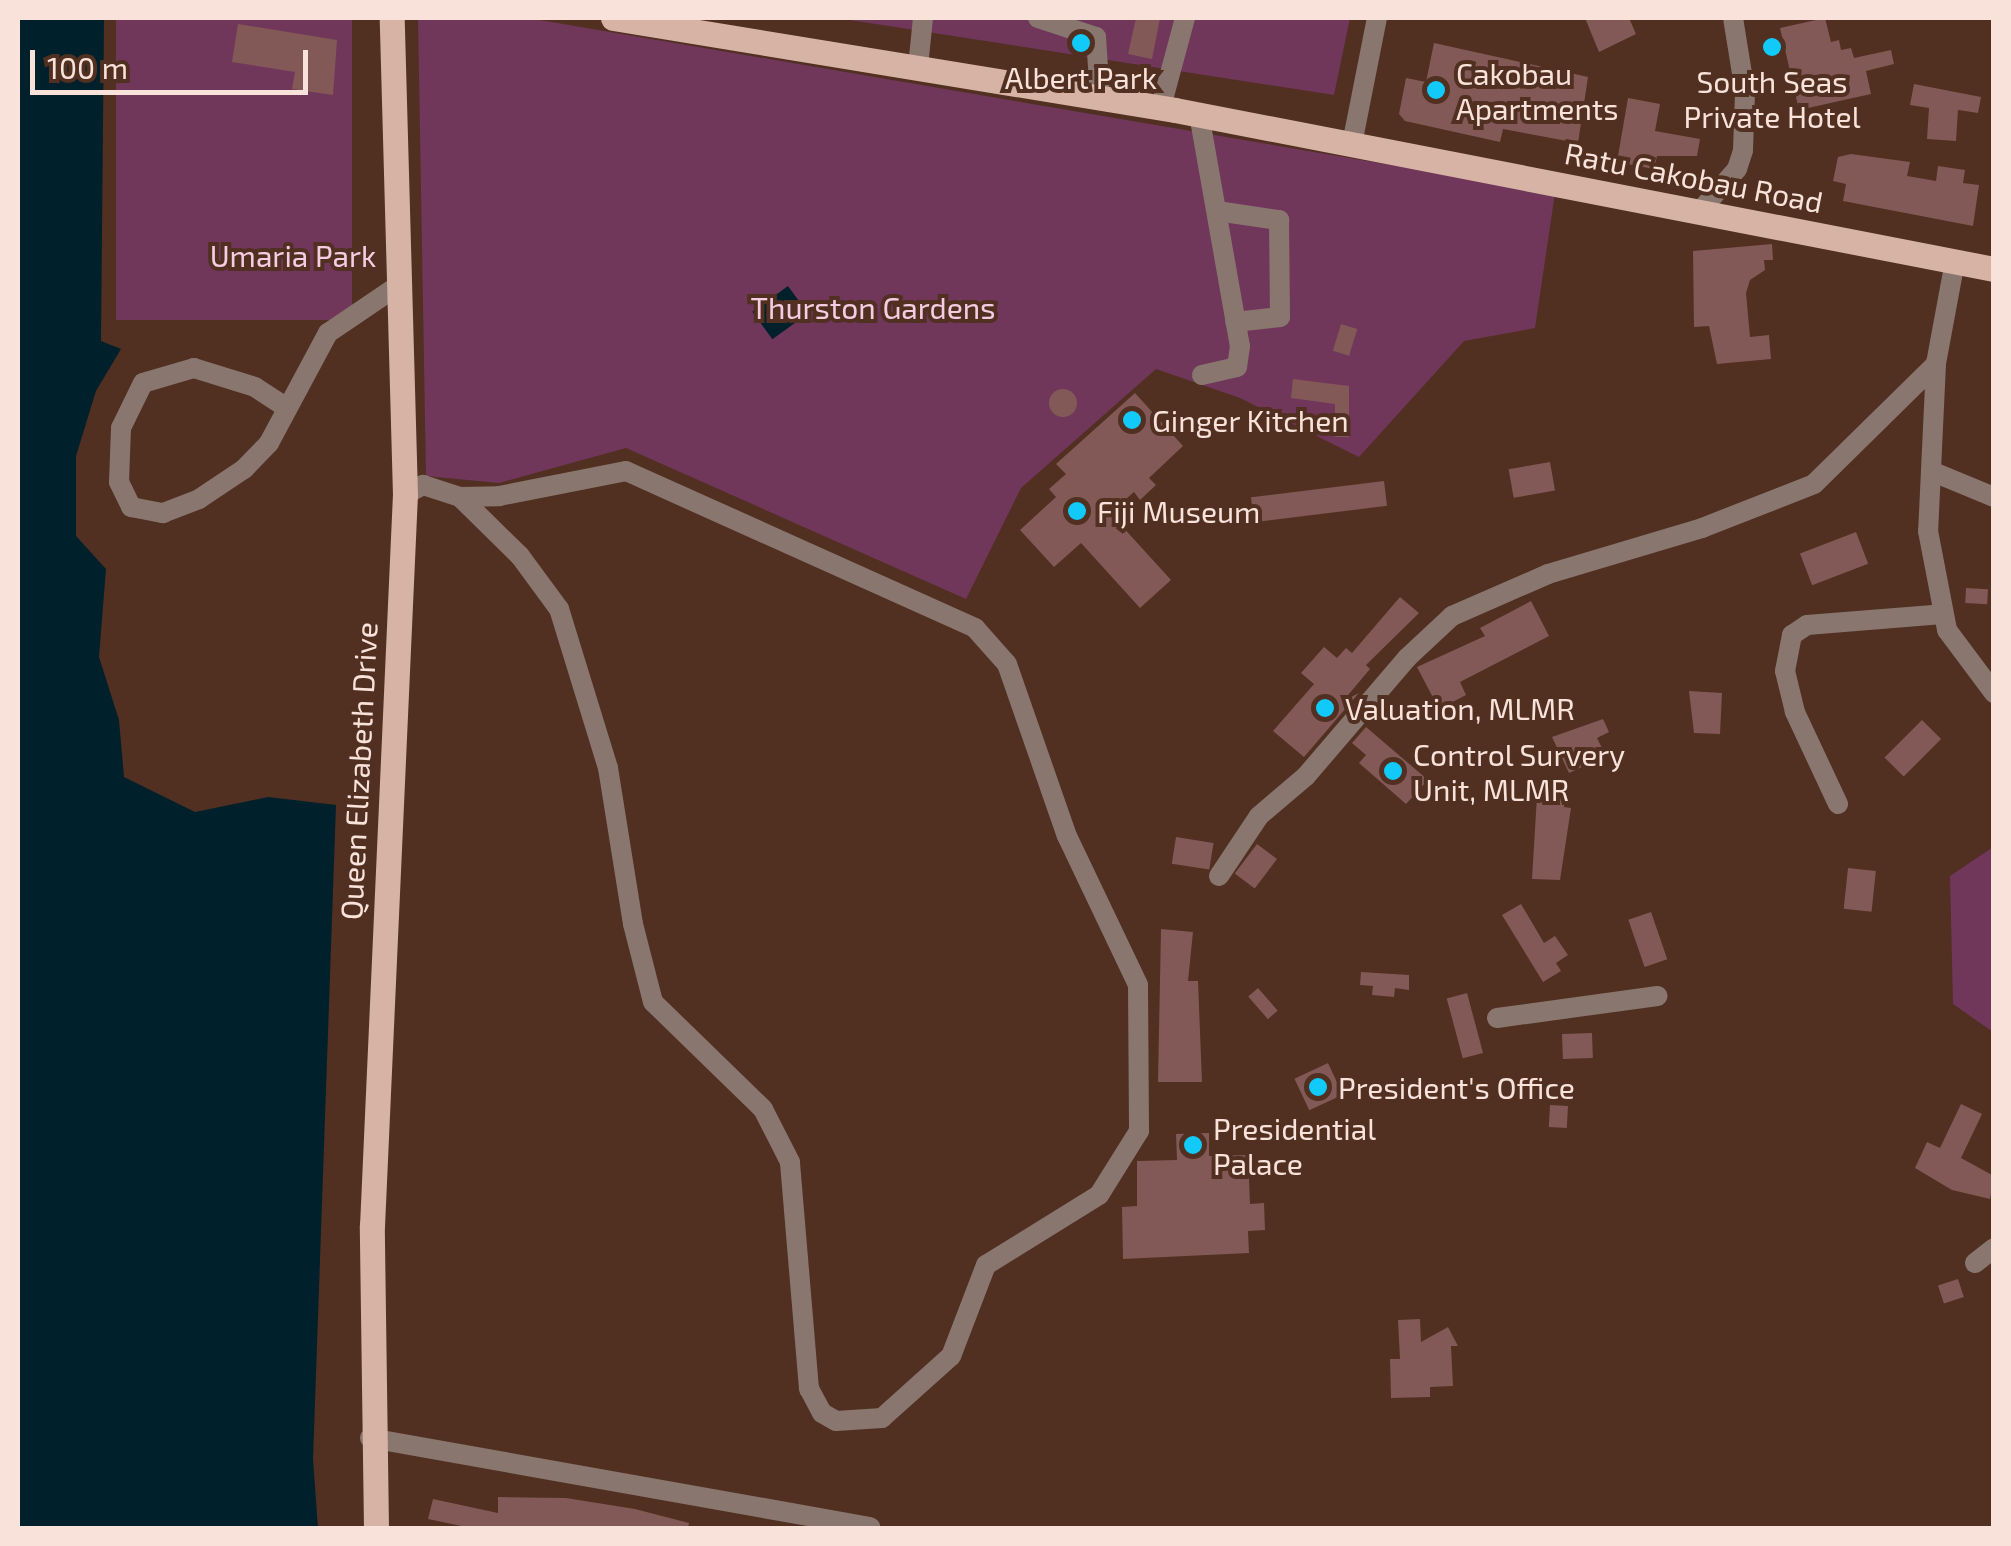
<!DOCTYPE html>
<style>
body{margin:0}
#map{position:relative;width:2011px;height:1546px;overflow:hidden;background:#512f21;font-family:"Exo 2",sans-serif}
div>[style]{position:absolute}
.green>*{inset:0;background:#71375b;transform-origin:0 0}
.water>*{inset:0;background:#00212c;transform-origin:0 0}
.building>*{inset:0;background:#825956;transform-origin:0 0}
.round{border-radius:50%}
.minor>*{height:20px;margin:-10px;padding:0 10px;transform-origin:10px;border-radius:10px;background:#88766f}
.major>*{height:25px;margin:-12.5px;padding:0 12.5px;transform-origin:12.5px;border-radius:12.5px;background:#d6b3a4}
.dots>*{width:28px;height:28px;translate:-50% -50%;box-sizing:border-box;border:5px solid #512f21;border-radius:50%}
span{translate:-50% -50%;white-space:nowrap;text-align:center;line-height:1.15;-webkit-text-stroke:8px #512f21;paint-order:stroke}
.poi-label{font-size:30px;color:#f8e2d9}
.left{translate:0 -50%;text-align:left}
.street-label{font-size:30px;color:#f8e2d9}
.park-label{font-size:30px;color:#f6cce3}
.frame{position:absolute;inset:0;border:20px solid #f8e2d9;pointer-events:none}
.scale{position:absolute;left:30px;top:50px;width:278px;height:45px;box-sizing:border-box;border:5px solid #f8e2d9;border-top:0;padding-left:12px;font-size:30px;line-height:35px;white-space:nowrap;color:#f8e2d9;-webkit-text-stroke:8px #512f21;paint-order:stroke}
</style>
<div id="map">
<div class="green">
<i style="left:116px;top:18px;width:236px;height:302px"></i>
<i style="clip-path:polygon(418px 18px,528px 18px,1555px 193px,1535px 328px,1464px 341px,1359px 457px,1240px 398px,1156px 369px,1021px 488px,966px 599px,626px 448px,499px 483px,426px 476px)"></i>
<i style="clip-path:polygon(837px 18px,1350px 18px,1334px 95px)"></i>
<i style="clip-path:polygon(1993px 847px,1993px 1032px,1953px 1004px,1950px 876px)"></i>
</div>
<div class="water">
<i style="clip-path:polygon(18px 18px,104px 18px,101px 341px,121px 349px,96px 391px,76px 456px,76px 536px,106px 569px,99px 657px,119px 720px,124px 777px,195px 812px,268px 797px,336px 805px,313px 1459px,318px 1528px,18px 1528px)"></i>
<i style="left:788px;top:286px;width:34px;height:44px;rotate:54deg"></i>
</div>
<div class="building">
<i style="clip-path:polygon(1136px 18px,1160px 18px,1152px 59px,1128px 54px)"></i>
<i style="clip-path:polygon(1585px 18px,1629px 18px,1636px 34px,1599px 52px)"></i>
<i style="clip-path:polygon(1825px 18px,1831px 42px,1839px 40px,1841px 50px,1851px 48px,1854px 58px,1891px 50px,1894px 64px,1866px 71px,1871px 94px,1799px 110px,1780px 28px)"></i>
<i style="clip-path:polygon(238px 24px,337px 40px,333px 95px,292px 89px,295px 72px,232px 62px)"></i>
<i style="clip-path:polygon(1434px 43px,1588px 77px,1578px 143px,1503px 129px,1500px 142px,1405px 121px,1399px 114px,1406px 78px,1426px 82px)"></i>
<i style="clip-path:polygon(1914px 84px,1981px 97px,1978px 113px,1958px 110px,1956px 141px,1927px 139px,1929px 108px,1910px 105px)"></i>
<i style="clip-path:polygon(1628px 98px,1660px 104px,1655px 131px,1700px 139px,1697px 156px,1657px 156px,1654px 169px,1627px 164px,1628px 158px,1618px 156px)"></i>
<i style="clip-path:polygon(1851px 154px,1910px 162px,1907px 176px,1936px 181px,1938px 166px,1965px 170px,1963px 183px,1979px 185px,1973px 226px,1843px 201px,1846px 184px,1833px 181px,1838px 157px)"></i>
<i style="clip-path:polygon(1772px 244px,1773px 260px,1764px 260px,1765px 270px,1750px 280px,1746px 293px,1750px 337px,1769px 335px,1771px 359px,1717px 364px,1709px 326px,1694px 327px,1693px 251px)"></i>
<i style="left:1341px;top:324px;width:17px;height:28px;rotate:17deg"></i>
<i style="clip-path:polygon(1293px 379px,1349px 386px,1349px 437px,1335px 437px,1335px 404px,1291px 398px)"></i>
<i class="round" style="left:1049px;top:389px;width:28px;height:28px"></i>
<i style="clip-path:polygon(1135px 393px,1183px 446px,1149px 478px,1156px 485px,1140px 500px,1134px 492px,1110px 513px,1171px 580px,1140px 608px,1081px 543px,1054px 567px,1020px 530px,1056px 497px,1049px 489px,1066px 474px,1056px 464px)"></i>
<i style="left:1550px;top:462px;width:29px;height:42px;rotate:80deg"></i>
<i style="left:1384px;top:481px;width:25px;height:134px;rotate:83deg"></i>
<i style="left:1856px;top:532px;width:34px;height:60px;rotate:69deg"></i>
<i style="left:1966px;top:588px;width:22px;height:15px;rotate:3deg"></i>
<i style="clip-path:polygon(1400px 597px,1419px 613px,1366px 665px,1370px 669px,1343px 701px,1359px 693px,1304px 757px,1273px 731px,1314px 684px,1301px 673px,1324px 647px,1337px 658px,1346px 648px,1352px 653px)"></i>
<i style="clip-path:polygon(1531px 601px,1549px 636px,1460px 682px,1466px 695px,1439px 709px,1417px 667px,1485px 636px,1480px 628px)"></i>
<i style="clip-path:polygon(1689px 691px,1722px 693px,1720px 734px,1694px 733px)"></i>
<i style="clip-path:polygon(1603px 719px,1609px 732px,1597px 738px,1606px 756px,1569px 773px,1552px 737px)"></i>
<i style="left:1922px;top:720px;width:27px;height:53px;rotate:45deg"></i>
<i style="clip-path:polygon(1366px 727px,1428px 780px,1406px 804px,1359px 763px,1366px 755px,1352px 743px)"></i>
<i style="clip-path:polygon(1537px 796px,1565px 797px,1564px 807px,1571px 808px,1560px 880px,1532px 879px)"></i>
<i style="left:1176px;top:837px;width:38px;height:27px;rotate:9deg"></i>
<i style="left:1257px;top:844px;width:25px;height:37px;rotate:37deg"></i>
<i style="left:1848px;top:868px;width:28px;height:41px;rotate:6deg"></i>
<i style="clip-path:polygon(1521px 904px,1544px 943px,1555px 936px,1568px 955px,1556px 963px,1561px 971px,1543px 982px,1502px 915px)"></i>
<i style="left:1651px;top:912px;width:50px;height:24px;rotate:71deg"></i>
<i style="clip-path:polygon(1161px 929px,1193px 932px,1188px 981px,1198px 981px,1202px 1082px,1158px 1082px)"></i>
<i style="clip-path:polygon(1361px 972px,1409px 975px,1409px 990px,1395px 988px,1394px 997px,1372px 995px,1373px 986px,1360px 985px)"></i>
<i style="left:1258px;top:988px;width:30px;height:13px;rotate:49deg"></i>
<i style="left:1467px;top:993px;width:62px;height:21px;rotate:75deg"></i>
<i style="left:1592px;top:1033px;width:25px;height:30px;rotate:88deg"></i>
<i style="left:1328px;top:1063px;width:35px;height:37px;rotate:65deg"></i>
<i style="clip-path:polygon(1961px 1104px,1982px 1114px,1961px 1158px,1994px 1176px,1990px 1199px,1952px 1190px,1915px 1168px,1927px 1142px,1940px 1148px)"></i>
<i style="left:1550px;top:1105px;width:18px;height:22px;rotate:3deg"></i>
<i style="clip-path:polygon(1209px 1133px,1209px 1156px,1248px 1155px,1250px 1204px,1264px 1203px,1265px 1230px,1248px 1231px,1249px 1253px,1123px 1259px,1122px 1207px,1137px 1206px,1137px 1161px,1177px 1160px,1176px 1134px)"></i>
<i style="left:1958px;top:1279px;width:19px;height:21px;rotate:72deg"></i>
<i style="clip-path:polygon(1420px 1319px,1421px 1342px,1448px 1327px,1458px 1346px,1451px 1346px,1453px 1386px,1430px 1387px,1430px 1397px,1391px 1398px,1390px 1359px,1400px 1359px,1398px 1320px)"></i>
<i style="clip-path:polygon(498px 1497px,566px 1498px,635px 1509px,689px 1523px,688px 1528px,471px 1528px,428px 1519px,433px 1499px,498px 1513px)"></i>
</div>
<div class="minor">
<i style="left:1038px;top:18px;width:61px;rotate:18.1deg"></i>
<i style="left:1096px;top:37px;width:60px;rotate:86.2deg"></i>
<i style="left:918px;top:67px;width:49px;rotate:-84.2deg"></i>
<i style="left:1161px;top:107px;width:92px;rotate:-74.9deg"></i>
<i style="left:1199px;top:114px;width:236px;rotate:80deg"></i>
<i style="left:1240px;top:346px;width:21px;rotate:98deg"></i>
<i style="left:1237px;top:367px;width:36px;rotate:167deg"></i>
<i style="left:1352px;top:144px;width:128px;rotate:-78.8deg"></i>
<i style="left:1217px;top:211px;width:63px;rotate:8.3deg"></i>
<i style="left:1279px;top:220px;width:97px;rotate:89.4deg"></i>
<i style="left:1280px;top:317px;width:45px;rotate:173.7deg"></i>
<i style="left:1700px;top:211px;width:56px;rotate:-48.6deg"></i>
<i style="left:1737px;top:169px;width:20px;rotate:-72deg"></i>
<i style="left:1743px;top:150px;width:58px;rotate:-88deg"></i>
<i style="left:1745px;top:92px;width:75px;rotate:-99.2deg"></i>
<i style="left:1955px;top:261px;width:105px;rotate:100.5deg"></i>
<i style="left:1936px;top:364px;width:167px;rotate:92.7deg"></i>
<i style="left:1928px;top:531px;width:101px;rotate:79.1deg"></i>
<i style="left:1947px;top:630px;width:79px;rotate:53.3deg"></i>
<i style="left:284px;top:406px;width:35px;rotate:-147deg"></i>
<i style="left:255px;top:387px;width:64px;rotate:-162.7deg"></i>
<i style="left:194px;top:368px;width:53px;rotate:163.6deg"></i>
<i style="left:143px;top:383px;width:50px;rotate:116.1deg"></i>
<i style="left:121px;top:428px;width:54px;rotate:92.1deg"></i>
<i style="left:119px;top:482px;width:28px;rotate:64deg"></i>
<i style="left:131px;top:507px;width:33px;rotate:11deg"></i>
<i style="left:163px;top:513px;width:39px;rotate:-21deg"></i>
<i style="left:199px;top:499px;width:54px;rotate:-33.7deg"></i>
<i style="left:244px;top:469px;width:36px;rotate:-46deg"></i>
<i style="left:269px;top:443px;width:125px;rotate:-61.8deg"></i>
<i style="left:328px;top:333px;width:82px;rotate:-34.1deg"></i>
<i style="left:1931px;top:471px;width:68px;rotate:22.4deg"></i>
<i style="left:405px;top:495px;width:21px;rotate:-29deg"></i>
<i style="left:423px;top:485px;width:39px;rotate:18deg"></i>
<i style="left:460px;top:497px;width:39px;rotate:-1deg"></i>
<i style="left:499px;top:496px;width:129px;rotate:-11.1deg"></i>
<i style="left:626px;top:471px;width:383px;rotate:24.2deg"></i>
<i style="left:975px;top:628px;width:48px;rotate:48.4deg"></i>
<i style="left:1007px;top:664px;width:182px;rotate:70.8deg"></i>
<i style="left:1067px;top:836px;width:165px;rotate:64.5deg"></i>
<i style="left:1138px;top:985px;width:146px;rotate:89.6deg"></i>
<i style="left:1139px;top:1131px;width:75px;rotate:122deg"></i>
<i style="left:1099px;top:1195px;width:133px;rotate:148.2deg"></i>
<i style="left:986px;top:1265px;width:97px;rotate:111deg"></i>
<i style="left:951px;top:1356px;width:93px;rotate:138.1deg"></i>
<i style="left:882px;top:1418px;width:46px;rotate:176.3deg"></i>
<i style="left:836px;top:1421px;width:16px;rotate:-150deg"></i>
<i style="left:822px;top:1413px;width:27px;rotate:-118deg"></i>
<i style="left:809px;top:1389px;width:228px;rotate:-94.8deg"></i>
<i style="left:790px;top:1162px;width:59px;rotate:-117deg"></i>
<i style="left:763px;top:1109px;width:153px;rotate:-135.8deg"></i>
<i style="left:653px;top:1002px;width:81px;rotate:-104.4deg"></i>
<i style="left:633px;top:924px;width:158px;rotate:-99.1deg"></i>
<i style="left:608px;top:768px;width:166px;rotate:-107.1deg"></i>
<i style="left:559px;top:609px;width:66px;rotate:-126.3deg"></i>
<i style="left:520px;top:556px;width:84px;rotate:-135.5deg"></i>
<i style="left:1838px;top:804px;width:102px;rotate:-115.1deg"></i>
<i style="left:1795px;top:712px;width:42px;rotate:-103.7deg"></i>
<i style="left:1785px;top:671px;width:37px;rotate:-79deg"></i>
<i style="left:1792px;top:635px;width:18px;rotate:-34deg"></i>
<i style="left:1807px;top:625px;width:136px;rotate:-4.6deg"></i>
<i style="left:1219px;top:876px;width:72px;rotate:-56.3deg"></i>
<i style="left:1259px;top:816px;width:62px;rotate:-40.4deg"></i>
<i style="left:1306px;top:776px;width:155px;rotate:-49.4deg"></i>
<i style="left:1407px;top:658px;width:62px;rotate:-43deg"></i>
<i style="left:1452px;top:616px;width:105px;rotate:-23.6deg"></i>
<i style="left:1548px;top:574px;width:161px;rotate:-16.6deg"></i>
<i style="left:1702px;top:528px;width:120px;rotate:-21.4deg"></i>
<i style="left:1814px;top:484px;width:171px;rotate:-44.5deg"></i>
<i style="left:1497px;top:1018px;width:162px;rotate:-7.8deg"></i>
<i style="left:1975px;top:1263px;width:24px;rotate:-38deg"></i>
<i style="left:370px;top:1438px;width:508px;rotate:10.09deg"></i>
</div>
<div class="major">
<i style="left:613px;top:18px;width:569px;rotate:9.3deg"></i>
<i style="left:1175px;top:110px;width:834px;rotate:10.99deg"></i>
<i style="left:376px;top:1528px;width:302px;rotate:-90.8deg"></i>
<i style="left:372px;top:1226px;width:732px;rotate:-87.42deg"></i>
<i style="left:405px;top:495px;width:477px;rotate:-91.6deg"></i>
</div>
<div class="dots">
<i style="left:1081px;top:43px;background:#11cafa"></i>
<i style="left:1772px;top:47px;background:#11cafa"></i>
<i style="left:1436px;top:90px;background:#11cafa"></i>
<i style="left:1132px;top:420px;background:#11cafa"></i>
<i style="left:1077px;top:511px;background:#11cafa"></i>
<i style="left:1325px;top:708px;background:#11cafa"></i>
<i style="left:1393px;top:771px;background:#11cafa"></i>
<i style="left:1318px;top:1087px;background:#11cafa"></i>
<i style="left:1193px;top:1145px;background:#11cafa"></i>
</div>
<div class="poi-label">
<span class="left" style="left:1456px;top:90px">Cakobau<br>Apartments</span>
<span style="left:1081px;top:77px">Albert Park</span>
<span style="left:1772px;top:98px">South Seas<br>Private Hotel</span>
<span class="left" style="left:1152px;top:420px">Ginger Kitchen</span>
<span class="left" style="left:1097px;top:511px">Fiji Museum</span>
<span class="left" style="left:1345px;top:708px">Valuation, MLMR</span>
<span class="left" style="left:1413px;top:771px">Control Survery<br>Unit, MLMR</span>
<span class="left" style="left:1338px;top:1087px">President's Office</span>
<span class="left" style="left:1213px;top:1145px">Presidential<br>Palace</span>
</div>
<div class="street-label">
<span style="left:1694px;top:177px;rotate:11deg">Ratu Cakobau Road</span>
<span style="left:358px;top:771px;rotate:-87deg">Queen Elizabeth Drive</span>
</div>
<div class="park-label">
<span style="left:293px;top:255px">Umaria Park</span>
<span style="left:873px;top:307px">Thurston Gardens</span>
</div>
<div class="frame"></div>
<div class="scale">100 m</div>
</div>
